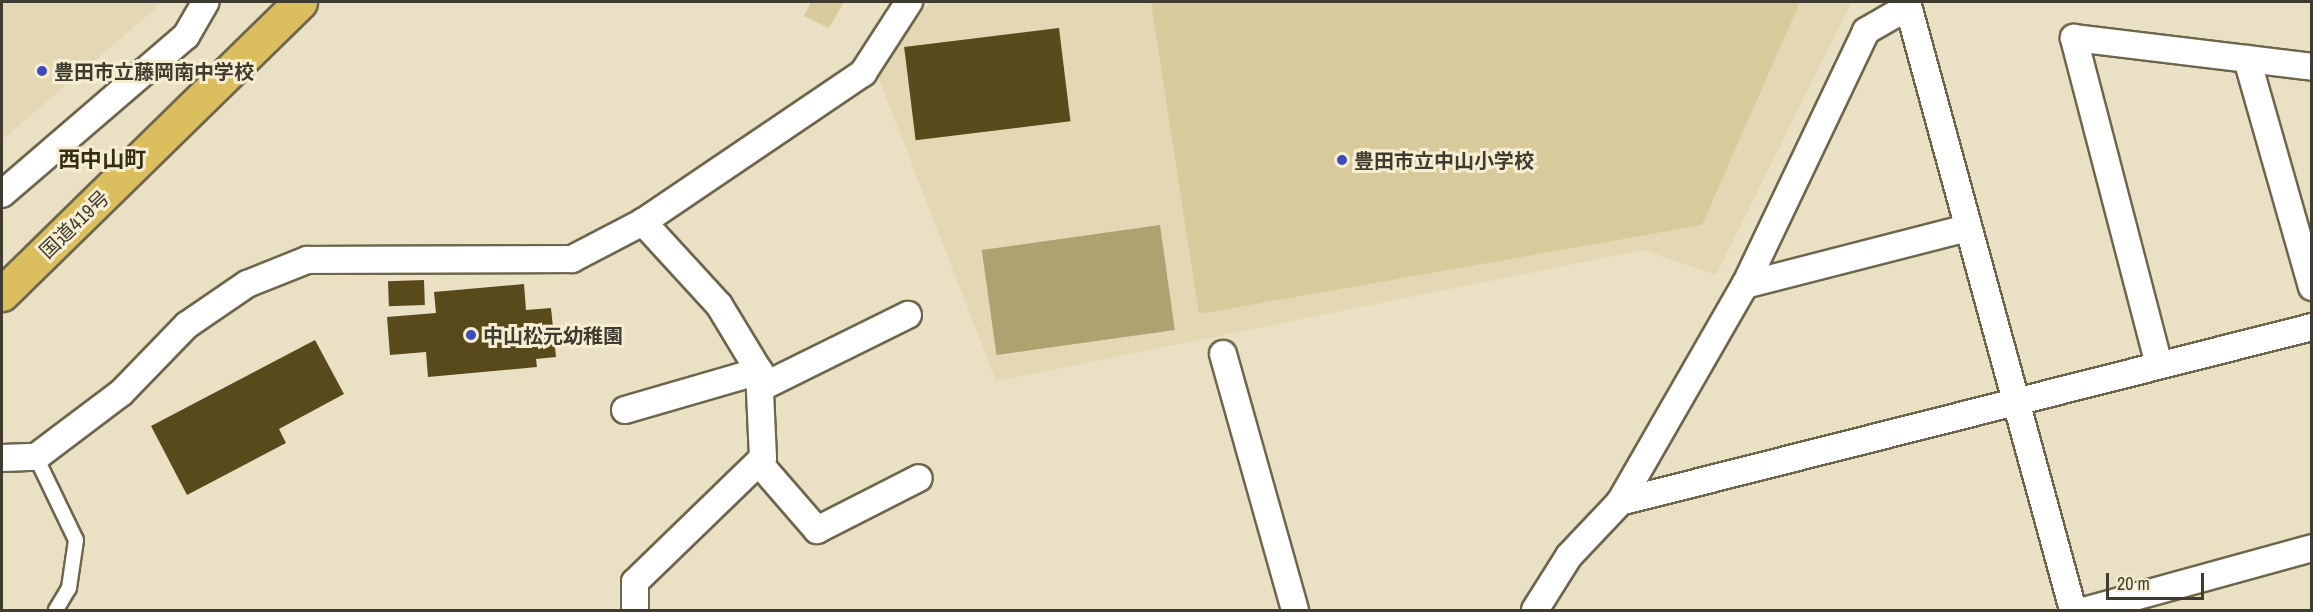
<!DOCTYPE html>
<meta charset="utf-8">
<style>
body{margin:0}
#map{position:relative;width:2313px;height:612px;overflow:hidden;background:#eae1c4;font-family:"Archivo Narrow","Noto Sans JP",sans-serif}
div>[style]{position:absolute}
.built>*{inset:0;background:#e4d8b4}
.green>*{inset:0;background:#d9ca9b}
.water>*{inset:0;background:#b0a171;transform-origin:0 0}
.building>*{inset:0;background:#594a1b;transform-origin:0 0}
.roads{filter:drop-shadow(2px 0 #6e664c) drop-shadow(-2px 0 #6e664c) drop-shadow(0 2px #6e664c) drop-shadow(0 -2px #6e664c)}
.service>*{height:14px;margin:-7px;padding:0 7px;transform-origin:7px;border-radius:7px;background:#fff}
.minor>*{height:26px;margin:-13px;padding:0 13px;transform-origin:13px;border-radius:13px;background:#fff}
.trunk>*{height:33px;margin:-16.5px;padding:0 16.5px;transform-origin:16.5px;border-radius:16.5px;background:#dbbf5f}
.dots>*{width:16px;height:16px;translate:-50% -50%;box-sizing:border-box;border:3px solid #f7eed1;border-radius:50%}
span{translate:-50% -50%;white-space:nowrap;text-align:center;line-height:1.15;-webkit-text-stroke:6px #f7eed1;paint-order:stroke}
.poi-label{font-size:20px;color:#3f3b30;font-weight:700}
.left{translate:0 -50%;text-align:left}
.street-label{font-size:20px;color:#3f3b30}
.quarter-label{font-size:22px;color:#352d15;font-weight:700}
.frame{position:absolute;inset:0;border:3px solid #3f3b30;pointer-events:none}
.scale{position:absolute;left:2106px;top:573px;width:98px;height:27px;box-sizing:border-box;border:3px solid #3f3b30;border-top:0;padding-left:8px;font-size:18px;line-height:21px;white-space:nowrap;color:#3f3b30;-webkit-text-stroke:4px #f7eed1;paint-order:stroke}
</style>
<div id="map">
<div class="built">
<i style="clip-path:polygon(2px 2px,163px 2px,2px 140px)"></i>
<i style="clip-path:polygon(931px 2px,1852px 2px,1716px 275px,1644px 250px,996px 381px,875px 69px)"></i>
</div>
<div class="green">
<i style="clip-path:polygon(811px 2px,844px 2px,829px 28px,804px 16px)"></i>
<i style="clip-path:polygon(1151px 2px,1800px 2px,1702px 225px,1199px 314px)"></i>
</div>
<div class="water">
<i style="left:1160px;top:225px;width:106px;height:180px;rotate:82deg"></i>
</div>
<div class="building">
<i style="left:1059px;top:28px;width:94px;height:156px;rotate:83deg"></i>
<i style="left:424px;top:280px;width:25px;height:36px;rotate:88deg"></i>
<i style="clip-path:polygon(524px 284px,526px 310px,551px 308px,556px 357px,536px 359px,537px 367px,428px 377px,426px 352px,390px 355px,387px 317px,436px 313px,434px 292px)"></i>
<i style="clip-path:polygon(315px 340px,344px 394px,279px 429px,286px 443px,187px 495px,151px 426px)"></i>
</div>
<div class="roads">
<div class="service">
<i style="left:36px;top:457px;width:92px;rotate:64.3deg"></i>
<i style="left:76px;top:540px;width:49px;rotate:98.3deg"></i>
<i style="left:69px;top:588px;width:26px;rotate:121deg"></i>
</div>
<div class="minor">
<i style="left:1907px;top:2px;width:630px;rotate:74.73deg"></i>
<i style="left:2247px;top:59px;width:237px;rotate:74.1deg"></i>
<i style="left:2px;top:194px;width:243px;rotate:-40.7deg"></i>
<i style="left:186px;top:36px;width:39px;rotate:-60deg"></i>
<i style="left:1745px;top:285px;width:229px;rotate:-14.4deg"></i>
<i style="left:1223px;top:354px;width:266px;rotate:74.3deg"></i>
<i style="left:2159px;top:365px;width:338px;rotate:-104.6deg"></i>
<i style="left:2074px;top:38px;width:240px;rotate:6.9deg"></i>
<i style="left:760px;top:388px;width:165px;rotate:-26.3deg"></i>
<i style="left:625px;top:410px;width:140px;rotate:-16.2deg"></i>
<i style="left:2px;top:458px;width:34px;rotate:-2deg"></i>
<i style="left:36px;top:457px;width:106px;rotate:-37deg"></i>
<i style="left:121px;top:393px;width:95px;rotate:-45.9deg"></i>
<i style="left:187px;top:325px;width:73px;rotate:-34.3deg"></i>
<i style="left:247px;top:284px;width:65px;rotate:-21.8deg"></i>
<i style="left:307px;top:260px;width:265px;rotate:-0.2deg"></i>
<i style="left:572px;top:259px;width:80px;rotate:-27.5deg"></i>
<i style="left:643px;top:222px;width:266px;rotate:-34.1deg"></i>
<i style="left:863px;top:73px;width:85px;rotate:-57.1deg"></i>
<i style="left:759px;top:463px;width:89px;rotate:49.1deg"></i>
<i style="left:817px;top:530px;width:114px;rotate:-27deg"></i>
<i style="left:1620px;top:502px;width:714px;rotate:-14.19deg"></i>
<i style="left:635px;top:610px;width:28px;rotate:-90deg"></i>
<i style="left:635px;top:582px;width:178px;rotate:-44.1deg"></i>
<i style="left:763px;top:458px;width:87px;rotate:-92.6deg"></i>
<i style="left:759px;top:371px;width:77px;rotate:-121.2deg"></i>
<i style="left:719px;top:305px;width:113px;rotate:-132.5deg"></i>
<i style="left:1535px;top:610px;width:64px;rotate:-57.8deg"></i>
<i style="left:1569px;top:556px;width:74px;rotate:-46.6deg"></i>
<i style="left:1620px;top:502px;width:250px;rotate:-60.1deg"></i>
<i style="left:1745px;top:285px;width:281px;rotate:-64.5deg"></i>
<i style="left:1866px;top:31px;width:46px;rotate:-29.9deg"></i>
<i style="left:2087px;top:610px;width:233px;rotate:-15.4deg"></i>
</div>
<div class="trunk">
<i style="left:2px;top:294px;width:417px;rotate:-44.4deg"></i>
</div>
</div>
<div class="dots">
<i style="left:42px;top:71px;background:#3d4bbe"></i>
<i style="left:1342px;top:160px;background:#3d4bbe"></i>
<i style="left:471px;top:335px;background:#3d4bbe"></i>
</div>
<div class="poi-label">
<span class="left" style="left:54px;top:71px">豊田市立藤岡南中学校</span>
<span class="left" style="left:1354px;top:160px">豊田市立中山小学校</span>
<span class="left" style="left:483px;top:335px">中山松元幼稚園</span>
</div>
<div class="street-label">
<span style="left:74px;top:224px;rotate:-44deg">国道419号</span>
</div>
<div class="quarter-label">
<span style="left:102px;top:160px">西中山町</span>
</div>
<div class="frame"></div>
<div class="scale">20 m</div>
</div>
